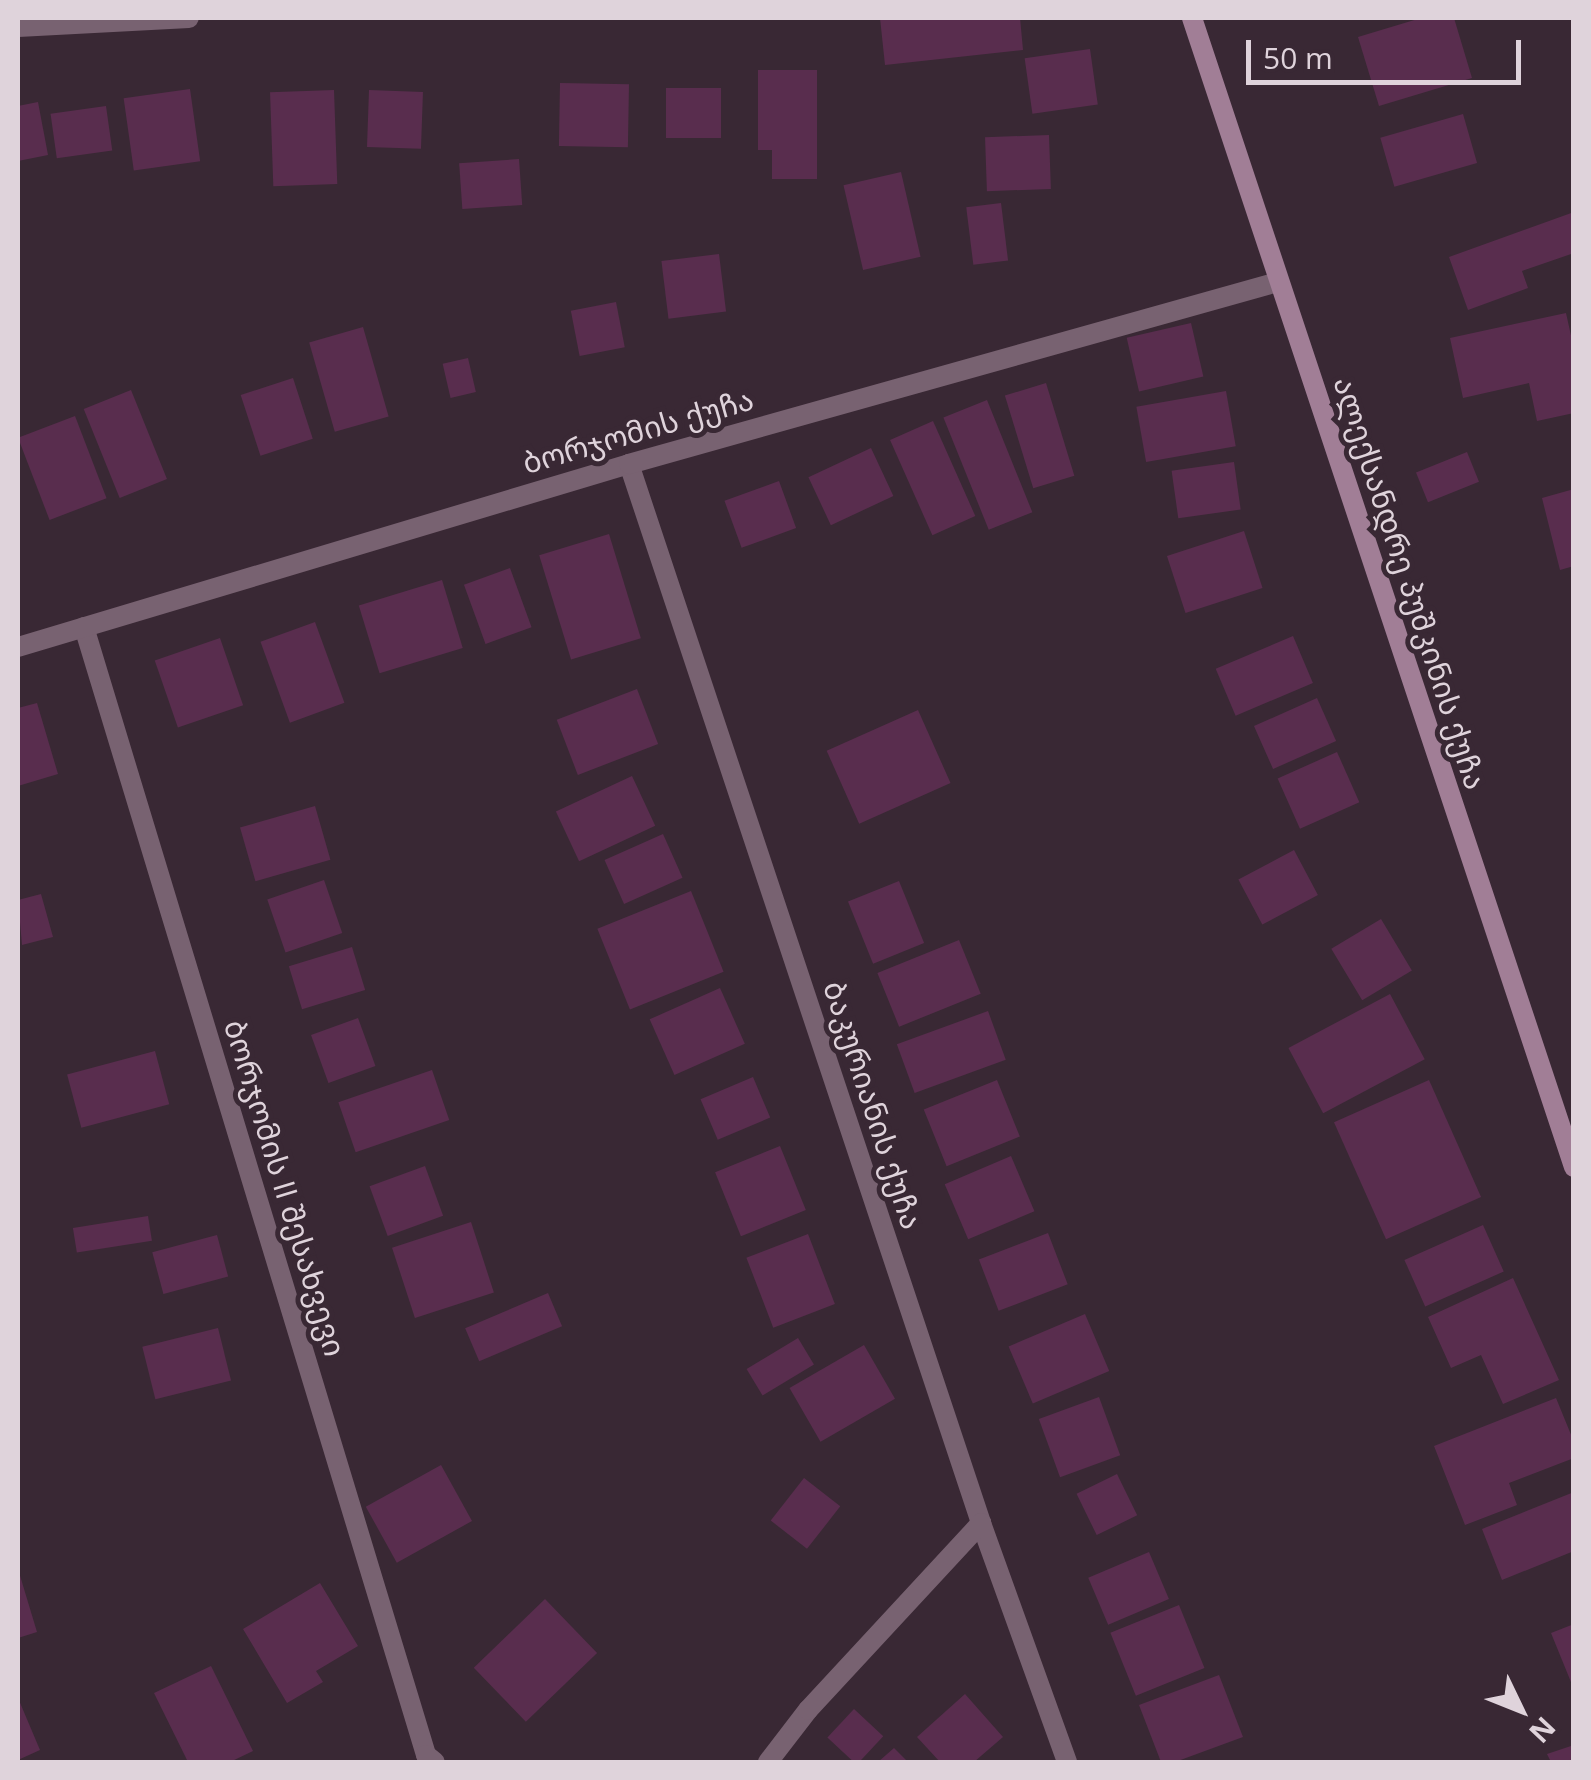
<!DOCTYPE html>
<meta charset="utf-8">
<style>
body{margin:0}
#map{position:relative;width:1591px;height:1780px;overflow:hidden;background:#392834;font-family:"Open Sans","Noto Sans Georgian",sans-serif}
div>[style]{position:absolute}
.building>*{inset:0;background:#592d4e;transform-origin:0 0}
.street>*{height:20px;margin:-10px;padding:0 10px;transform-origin:10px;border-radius:10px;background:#786271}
.secondary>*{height:20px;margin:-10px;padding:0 10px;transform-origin:10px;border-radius:10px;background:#a17e96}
span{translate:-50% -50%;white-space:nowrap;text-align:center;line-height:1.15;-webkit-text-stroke:10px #392834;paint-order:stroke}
.street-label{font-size:30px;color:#dfd3db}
.frame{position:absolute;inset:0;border:20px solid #dfd3db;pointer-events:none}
.north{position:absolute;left:1471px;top:1660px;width:100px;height:100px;-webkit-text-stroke:8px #392834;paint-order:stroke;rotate:133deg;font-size:28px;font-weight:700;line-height:40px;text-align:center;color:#dfd3db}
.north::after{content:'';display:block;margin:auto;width:35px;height:45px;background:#dfd3db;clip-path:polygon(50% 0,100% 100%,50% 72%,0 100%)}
.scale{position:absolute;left:1246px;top:40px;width:275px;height:45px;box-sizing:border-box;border:5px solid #dfd3db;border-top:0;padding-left:12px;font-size:30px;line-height:35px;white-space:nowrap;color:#dfd3db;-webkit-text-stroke:8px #392834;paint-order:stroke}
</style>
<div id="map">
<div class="building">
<i style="clip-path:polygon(880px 18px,1020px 18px,1023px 50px,885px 65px)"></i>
<i style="clip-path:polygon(1421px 18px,1454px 18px,1472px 78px,1379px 106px,1358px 37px)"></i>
<i style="left:1090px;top:49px;width:56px;height:66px;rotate:82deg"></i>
<i style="clip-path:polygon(758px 70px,817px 70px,817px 179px,772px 179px,772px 150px,758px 150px)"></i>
<i style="left:560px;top:83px;width:69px;height:63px;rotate:1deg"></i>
<i style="left:666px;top:88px;width:55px;height:50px"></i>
<i style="left:190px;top:89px;width:73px;height:67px;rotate:82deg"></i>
<i style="left:334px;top:90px;width:94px;height:64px;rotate:88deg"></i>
<i style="left:369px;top:90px;width:54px;height:57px;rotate:2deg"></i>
<i style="clip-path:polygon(38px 102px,48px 155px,18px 161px,18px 106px)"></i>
<i style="left:106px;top:106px;width:45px;height:56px;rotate:82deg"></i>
<i style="left:1463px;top:114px;width:51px;height:86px;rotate:74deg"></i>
<i style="left:1049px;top:135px;width:54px;height:64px;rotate:88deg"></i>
<i style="left:519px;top:159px;width:46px;height:60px;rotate:86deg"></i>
<i style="left:901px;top:172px;width:87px;height:59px;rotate:77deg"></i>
<i style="left:1001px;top:203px;width:58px;height:35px;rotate:83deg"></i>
<i style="clip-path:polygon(1574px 212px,1574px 253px,1522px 271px,1528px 288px,1468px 310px,1449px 257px)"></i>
<i style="left:719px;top:254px;width:58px;height:58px;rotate:83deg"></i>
<i style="left:616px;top:302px;width:46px;height:46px;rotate:79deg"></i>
<i style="clip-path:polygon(1566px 313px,1574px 349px,1574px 413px,1537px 421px,1529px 383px,1463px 398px,1450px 338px)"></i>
<i style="left:1191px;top:323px;width:55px;height:66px;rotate:77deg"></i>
<i style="left:363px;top:327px;width:93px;height:56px;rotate:74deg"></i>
<i style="left:468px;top:358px;width:35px;height:26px;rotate:77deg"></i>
<i style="left:293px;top:378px;width:64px;height:55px;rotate:72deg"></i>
<i style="left:1046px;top:383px;width:97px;height:43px;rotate:73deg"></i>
<i style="left:131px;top:390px;width:96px;height:51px;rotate:68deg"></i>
<i style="left:1226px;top:391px;width:56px;height:91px;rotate:80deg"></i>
<i style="left:987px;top:400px;width:121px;height:47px;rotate:68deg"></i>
<i style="left:75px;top:416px;width:88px;height:61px;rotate:69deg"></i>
<i style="left:933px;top:421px;width:104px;height:47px;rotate:66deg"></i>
<i style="left:871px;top:448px;width:53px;height:69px;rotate:65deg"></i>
<i style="left:1467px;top:452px;width:32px;height:55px;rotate:68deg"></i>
<i style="left:1234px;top:462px;width:48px;height:63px;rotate:82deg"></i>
<i style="left:779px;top:481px;width:50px;height:58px;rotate:70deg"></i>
<i style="clip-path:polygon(1574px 489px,1574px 566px,1560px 570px,1542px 498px)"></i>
<i style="left:1244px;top:531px;width:60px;height:81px;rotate:72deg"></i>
<i style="left:609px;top:534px;width:109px;height:73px;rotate:73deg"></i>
<i style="left:510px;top:568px;width:63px;height:49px;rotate:70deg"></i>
<i style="left:442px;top:580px;width:71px;height:87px;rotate:73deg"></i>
<i style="left:315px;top:622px;width:86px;height:58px;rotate:70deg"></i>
<i style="left:1293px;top:636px;width:51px;height:84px;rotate:67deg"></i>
<i style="left:220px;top:638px;width:71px;height:69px;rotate:71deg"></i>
<i style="left:637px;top:689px;width:59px;height:86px;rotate:69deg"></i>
<i style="left:1317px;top:698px;width:47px;height:69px;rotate:66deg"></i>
<i style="clip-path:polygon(37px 703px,58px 774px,18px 786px,18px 708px)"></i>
<i style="left:918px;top:710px;width:80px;height:100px;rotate:66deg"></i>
<i style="left:1337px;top:752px;width:55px;height:65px;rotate:66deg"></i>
<i style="left:632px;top:776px;width:55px;height:84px;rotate:65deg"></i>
<i style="left:315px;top:806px;width:56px;height:78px;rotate:74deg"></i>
<i style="left:663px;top:834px;width:48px;height:64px;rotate:66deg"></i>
<i style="left:1294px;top:850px;width:51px;height:63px;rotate:62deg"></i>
<i style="left:324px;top:880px;width:56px;height:60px;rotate:71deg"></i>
<i style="left:899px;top:881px;width:67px;height:55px;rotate:68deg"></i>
<i style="left:691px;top:891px;width:87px;height:101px;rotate:68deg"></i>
<i style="clip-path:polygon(41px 894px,53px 937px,22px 945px,18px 900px)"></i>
<i style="left:1381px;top:919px;width:60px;height:58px;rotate:59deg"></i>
<i style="left:959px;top:940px;width:58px;height:88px;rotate:68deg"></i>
<i style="left:352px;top:947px;width:45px;height:66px;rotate:73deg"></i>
<i style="left:720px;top:988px;width:61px;height:77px;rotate:66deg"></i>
<i style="left:1390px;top:994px;width:74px;height:115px;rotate:62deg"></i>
<i style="left:988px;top:1011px;width:52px;height:97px;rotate:70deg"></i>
<i style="left:358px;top:1018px;width:51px;height:50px;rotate:70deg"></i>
<i style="left:155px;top:1051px;width:55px;height:91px;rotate:75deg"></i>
<i style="left:432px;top:1070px;width:53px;height:99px;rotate:71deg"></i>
<i style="left:753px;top:1077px;width:44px;height:57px;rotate:67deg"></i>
<i style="left:997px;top:1080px;width:61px;height:79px;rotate:68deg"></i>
<i style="left:1429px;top:1080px;width:128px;height:104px;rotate:66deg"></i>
<i style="left:780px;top:1146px;width:69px;height:70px;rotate:68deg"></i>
<i style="left:1011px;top:1156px;width:60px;height:72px;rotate:67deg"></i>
<i style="left:425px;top:1166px;width:53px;height:59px;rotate:70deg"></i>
<i style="left:148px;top:1216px;width:25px;height:76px;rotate:81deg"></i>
<i style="left:471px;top:1222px;width:74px;height:83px;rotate:72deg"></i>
<i style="left:1483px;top:1225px;width:51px;height:86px;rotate:66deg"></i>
<i style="left:1048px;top:1233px;width:55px;height:74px;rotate:69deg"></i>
<i style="left:808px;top:1234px;width:75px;height:66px;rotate:69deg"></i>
<i style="left:217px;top:1235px;width:43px;height:67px;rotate:75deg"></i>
<i style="clip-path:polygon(1513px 1278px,1559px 1380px,1503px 1404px,1481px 1355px,1451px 1368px,1428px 1317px)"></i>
<i style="left:548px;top:1293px;width:36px;height:90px;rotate:67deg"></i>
<i style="left:1085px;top:1314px;width:62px;height:83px;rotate:67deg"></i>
<i style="left:218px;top:1328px;width:54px;height:78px;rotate:76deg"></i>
<i style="left:798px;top:1338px;width:31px;height:60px;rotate:59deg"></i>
<i style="left:864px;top:1345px;width:62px;height:86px;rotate:60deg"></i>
<i style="left:1099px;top:1397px;width:62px;height:64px;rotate:70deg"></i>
<i style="clip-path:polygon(1556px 1398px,1574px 1442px,1574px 1458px,1509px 1483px,1517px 1505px,1465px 1525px,1434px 1446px)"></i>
<i style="left:441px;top:1465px;width:64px;height:86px;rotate:61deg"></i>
<i style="left:1117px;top:1474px;width:46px;height:45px;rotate:64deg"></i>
<i style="left:804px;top:1478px;width:46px;height:54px;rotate:38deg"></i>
<i style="clip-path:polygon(1574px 1492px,1574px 1551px,1502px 1580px,1482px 1529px)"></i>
<i style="left:1149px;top:1552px;width:51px;height:66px;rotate:67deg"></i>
<i style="clip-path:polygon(18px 1569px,37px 1632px,18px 1638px)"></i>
<i style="clip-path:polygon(320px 1583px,358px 1646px,316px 1671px,323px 1682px,287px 1703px,243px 1629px)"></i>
<i style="left:545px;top:1599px;width:75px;height:99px;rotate:46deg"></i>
<i style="left:1179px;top:1605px;width:68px;height:74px;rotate:68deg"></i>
<i style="clip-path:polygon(1574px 1624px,1574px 1687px,1573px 1687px,1551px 1633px)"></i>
<i style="clip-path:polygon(211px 1666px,253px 1751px,230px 1762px,188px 1762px,154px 1693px)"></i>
<i style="clip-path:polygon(1219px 1675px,1243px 1737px,1175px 1762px,1161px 1762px,1139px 1705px)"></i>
<i style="clip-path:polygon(965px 1694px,1003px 1737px,974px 1762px,940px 1762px,917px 1737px)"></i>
<i style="clip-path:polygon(18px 1698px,40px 1750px,18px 1760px)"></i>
<i style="left:854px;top:1709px;width:40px;height:39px;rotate:43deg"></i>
<i style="clip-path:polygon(1574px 1745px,1574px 1762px,1551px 1762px,1547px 1754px)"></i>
<i style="clip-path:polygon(894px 1748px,908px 1762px,878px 1762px)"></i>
</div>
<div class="street">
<i style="left:18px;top:27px;width:171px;rotate:-3deg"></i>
<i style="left:629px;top:464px;width:1116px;rotate:71.61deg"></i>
<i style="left:981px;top:1523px;width:254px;rotate:70.2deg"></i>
<i style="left:84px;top:627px;width:1179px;rotate:73.13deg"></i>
<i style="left:426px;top:1755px;width:11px;rotate:38deg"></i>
<i style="left:18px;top:647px;width:638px;rotate:-16.67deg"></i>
<i style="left:629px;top:464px;width:674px;rotate:-15.67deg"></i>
<i style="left:768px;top:1762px;width:66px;rotate:-52.4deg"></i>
<i style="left:808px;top:1710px;width:255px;rotate:-47.2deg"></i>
</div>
<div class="secondary">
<i style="left:1192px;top:18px;width:1211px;rotate:71.61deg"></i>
</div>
<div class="street-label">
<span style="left:638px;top:431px;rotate:-16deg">ბორჯომის ქუჩა</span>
<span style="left:1410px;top:583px;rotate:72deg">ალექსანდრე პუშკინის ქუჩა</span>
<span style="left:873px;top:1105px;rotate:72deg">ბაკურიანის ქუჩა</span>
<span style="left:285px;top:1188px;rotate:73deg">ბორჯომის II შესახვევი</span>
</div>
<div class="frame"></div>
<div class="north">N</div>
<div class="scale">50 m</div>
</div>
